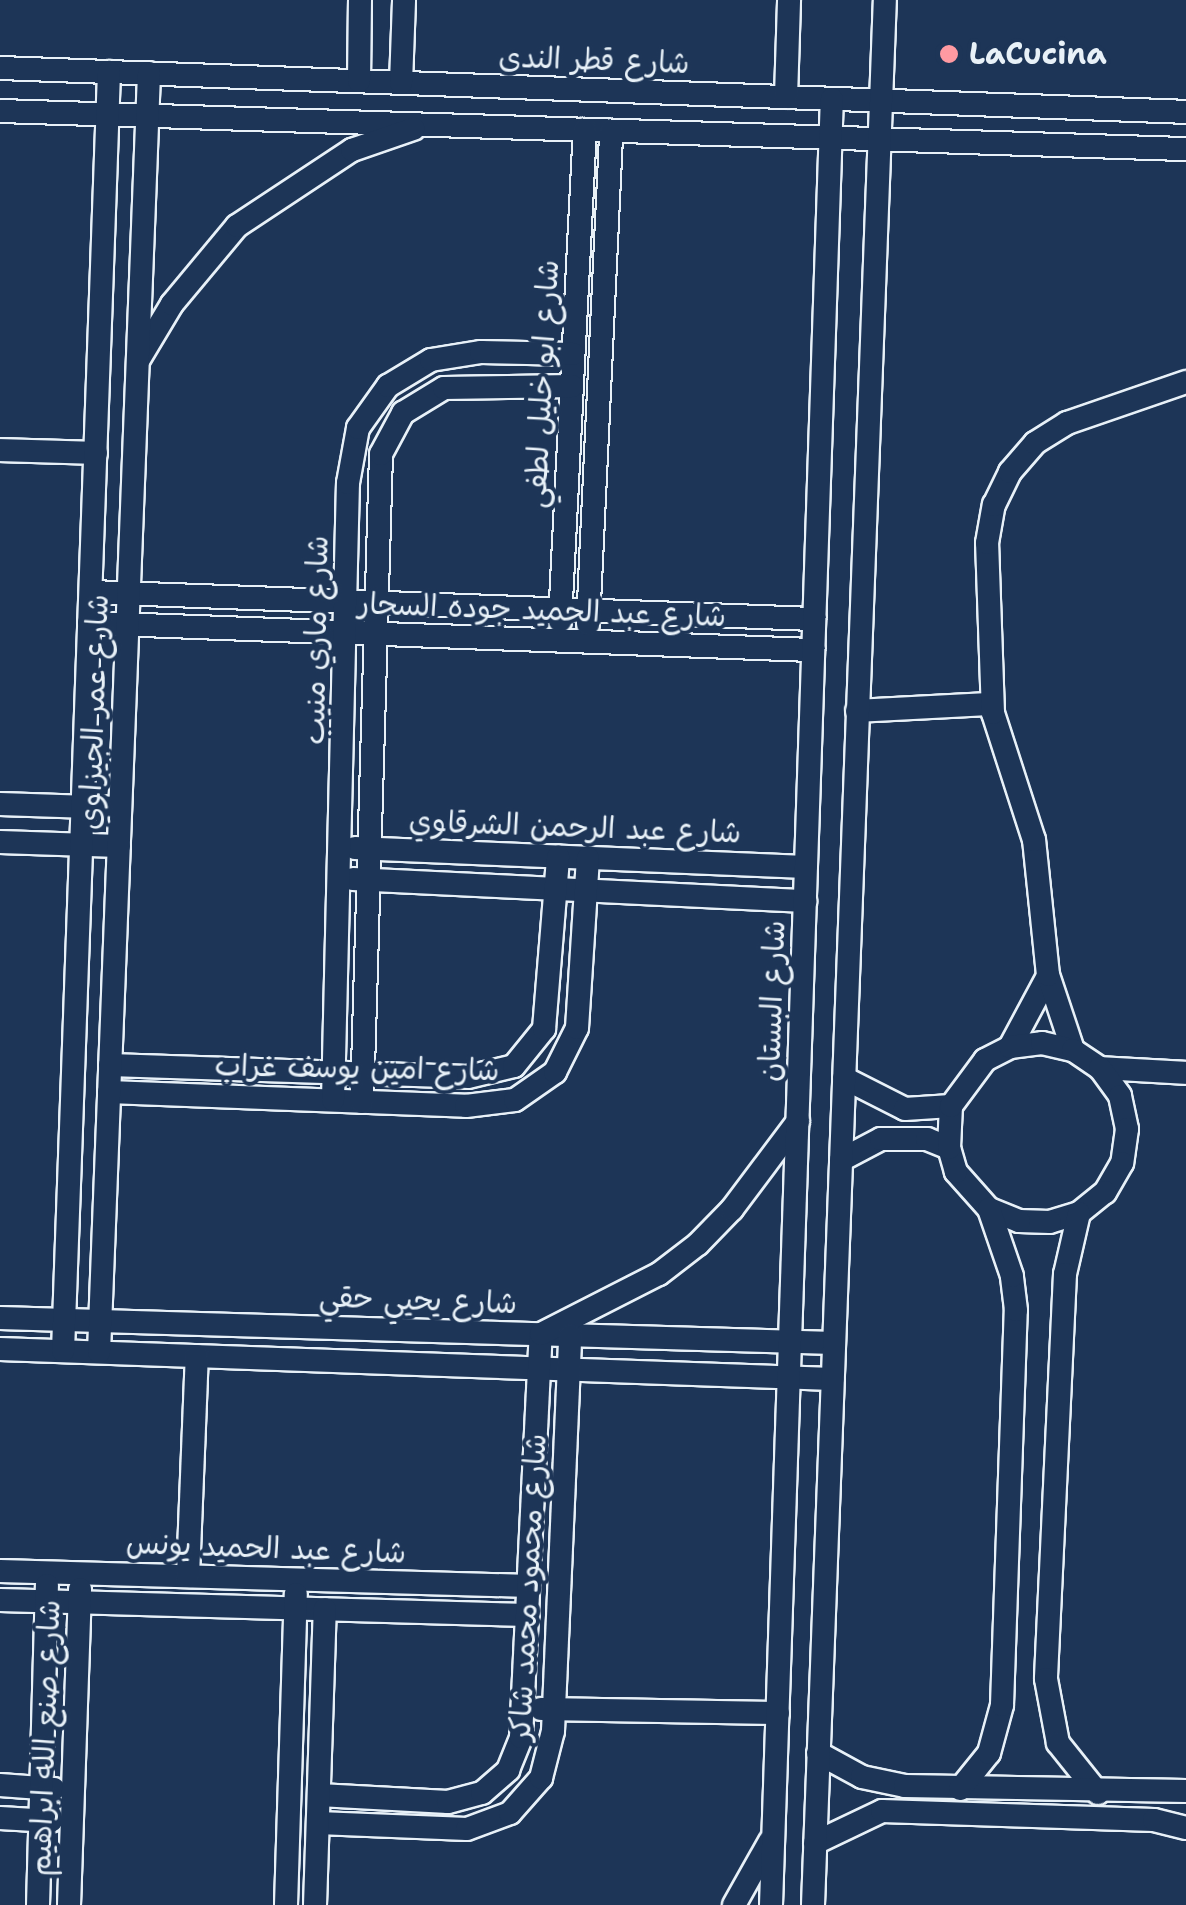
<!DOCTYPE html>
<meta charset="utf-8">
<style>
body{margin:0}
#map{position:relative;width:1186px;height:1905px;overflow:hidden;background:#1d3557;font-family:"Shantell Sans","Playpen Sans Arabic",sans-serif}
div>[style]{position:absolute}
.roads{filter:drop-shadow(2px 0 #e8f1f8) drop-shadow(-2px 0 #e8f1f8) drop-shadow(0 2px #e8f1f8) drop-shadow(0 -2px #e8f1f8)}
.minor>*{height:22px;margin:-11px;padding:0 11px;transform-origin:11px;border-radius:11px;background:#1d3557}
.dots>*{width:28px;height:28px;translate:-50% -50%;box-sizing:border-box;border:5px solid #1d3557;border-radius:50%}
span{translate:-50% -50%;white-space:nowrap;text-align:center;line-height:1.15;-webkit-text-stroke:8px #1d3557;paint-order:stroke}
.poi-label{font-size:30px;color:#e8f1f8;font-weight:700}
.left{translate:0 -50%;text-align:left}
.street-label{font-size:30px;color:#e8f1f8}
</style>
<div id="map">
<div class="roads">
<div class="minor">
<i style="left:0;top:68px;width:1187px;rotate:2.12deg"></i>
<i style="left:359px;top:81px;width:81px;rotate:-89.3deg"></i>
<i style="left:401px;top:83px;width:83px;rotate:-87.9deg"></i>
<i style="left:786px;top:97px;width:97px;rotate:-88.2deg"></i>
<i style="left:0;top:111px;width:1187px;rotate:1.84deg"></i>
<i style="left:139px;top:359px;width:64px;rotate:-59deg"></i>
<i style="left:172px;top:304px;width:102px;rotate:-50.2deg"></i>
<i style="left:237px;top:226px;width:138px;rotate:-33.5deg"></i>
<i style="left:352px;top:150px;width:65px;rotate:-19deg"></i>
<i style="left:0;top:450px;width:96px;rotate:1.8deg"></i>
<i style="left:91px;top:592px;width:724px;rotate:2.14deg"></i>
<i style="left:560px;top:621px;width:492px;rotate:-87.1deg"></i>
<i style="left:89px;top:623px;width:725px;rotate:2.14deg"></i>
<i style="left:588px;top:624px;width:494px;rotate:-87.3deg"></i>
<i style="left:857px;top:711px;width:135px;rotate:-3deg"></i>
<i style="left:0;top:804px;width:120px;rotate:1.9deg"></i>
<i style="left:0;top:842px;width:119px;rotate:1.9deg"></i>
<i style="left:355px;top:848px;width:451px;rotate:2.4deg"></i>
<i style="left:353px;top:879px;width:453px;rotate:2.8deg"></i>
<i style="left:1010px;top:1047px;width:78px;rotate:-61.8deg"></i>
<i style="left:1073px;top:1050px;width:79px;rotate:-108.4deg"></i>
<i style="left:1048px;top:975px;width:136px;rotate:-95.9deg"></i>
<i style="left:1034px;top:840px;width:133px;rotate:-107.9deg"></i>
<i style="left:993px;top:713px;width:170px;rotate:-92deg"></i>
<i style="left:987px;top:543px;width:39px;rotate:-80deg"></i>
<i style="left:994px;top:505px;width:37px;rotate:-64deg"></i>
<i style="left:1010px;top:472px;width:38px;rotate:-49deg"></i>
<i style="left:1035px;top:443px;width:38px;rotate:-32deg"></i>
<i style="left:1067px;top:423px;width:126px;rotate:-19deg"></i>
<i style="left:110px;top:1065px;width:358px;rotate:1.9deg"></i>
<i style="left:468px;top:1077px;width:47px;rotate:-13.4deg"></i>
<i style="left:514px;top:1066px;width:48px;rotate:-51deg"></i>
<i style="left:544px;top:1029px;width:173px;rotate:-85.3deg"></i>
<i style="left:1100px;top:1068px;width:86px;rotate:3.3deg"></i>
<i style="left:844px;top:1078px;width:68px;rotate:26.9deg"></i>
<i style="left:905px;top:1109px;width:46px;rotate:-3.7deg"></i>
<i style="left:109px;top:1092px;width:357px;rotate:2.2deg"></i>
<i style="left:466px;top:1106px;width:49px;rotate:-7deg"></i>
<i style="left:515px;top:1100px;width:49px;rotate:-35deg"></i>
<i style="left:555px;top:1072px;width:49px;rotate:-63.4deg"></i>
<i style="left:577px;top:1028px;width:170px;rotate:-86.3deg"></i>
<i style="left:333px;top:1100px;width:617px;rotate:-88.61deg"></i>
<i style="left:348px;top:483px;width:56px;rotate:-79.7deg"></i>
<i style="left:358px;top:428px;width:52px;rotate:-54.5deg"></i>
<i style="left:388px;top:386px;width:50px;rotate:-31.2deg"></i>
<i style="left:431px;top:360px;width:51px;rotate:-9.1deg"></i>
<i style="left:481px;top:352px;width:92px;rotate:1.2deg"></i>
<i style="left:362px;top:1102px;width:648px;rotate:-88.32deg"></i>
<i style="left:381px;top:454px;width:47px;rotate:-61.8deg"></i>
<i style="left:403px;top:413px;width:48px;rotate:-31.4deg"></i>
<i style="left:444px;top:388px;width:128px;rotate:-0.9deg"></i>
<i style="left:841px;top:1160px;width:45px;rotate:-27.7deg"></i>
<i style="left:881px;top:1139px;width:46px"></i>
<i style="left:927px;top:1139px;width:24px;rotate:22deg"></i>
<i style="left:1079px;top:1213px;width:30px;rotate:163deg"></i>
<i style="left:1050px;top:1222px;width:31px;rotate:-178deg"></i>
<i style="left:1019px;top:1221px;width:32px;rotate:-158deg"></i>
<i style="left:989px;top:1209px;width:50px;rotate:-131.7deg"></i>
<i style="left:956px;top:1172px;width:25px;rotate:-106deg"></i>
<i style="left:949px;top:1148px;width:42px;rotate:-87.3deg"></i>
<i style="left:951px;top:1106px;width:57px;rotate:-53.5deg"></i>
<i style="left:985px;top:1060px;width:28px;rotate:-27deg"></i>
<i style="left:1010px;top:1047px;width:32px;rotate:-7deg"></i>
<i style="left:1042px;top:1043px;width:32px;rotate:13deg"></i>
<i style="left:1073px;top:1050px;width:32px;rotate:34deg"></i>
<i style="left:1100px;top:1068px;width:34px;rotate:54deg"></i>
<i style="left:1120px;top:1096px;width:34px;rotate:78deg"></i>
<i style="left:1127px;top:1129px;width:34px;rotate:98deg"></i>
<i style="left:1122px;top:1163px;width:34px;rotate:120deg"></i>
<i style="left:1105px;top:1192px;width:33px;rotate:141deg"></i>
<i style="left:1079px;top:1213px;width:63px;rotate:102.9deg"></i>
<i style="left:1065px;top:1274px;width:405px;rotate:92.7deg"></i>
<i style="left:1046px;top:1679px;width:65px;rotate:79.4deg"></i>
<i style="left:1058px;top:1743px;width:64px;rotate:51.3deg"></i>
<i style="left:0;top:1318px;width:834px;rotate:1.72deg"></i>
<i style="left:0;top:1349px;width:833px;rotate:2.07deg"></i>
<i style="left:63px;top:1351px;width:1280px;rotate:-87.94deg"></i>
<i style="left:99px;top:1352px;width:1280px;rotate:-87.76deg"></i>
<i style="left:0;top:1571px;width:529px;rotate:1.62deg"></i>
<i style="left:188px;top:1576px;width:220px;rotate:-87.7deg"></i>
<i style="left:0;top:1600px;width:528px;rotate:1.63deg"></i>
<i style="left:541px;top:1709px;width:237px;rotate:1deg"></i>
<i style="left:818px;top:1753px;width:50px;rotate:28.6deg"></i>
<i style="left:862px;top:1777px;width:44px;rotate:11.8deg"></i>
<i style="left:905px;top:1786px;width:281px;rotate:1deg"></i>
<i style="left:0;top:1785px;width:54px;rotate:4.2deg"></i>
<i style="left:960px;top:1789px;width:46px;rotate:-51.1deg"></i>
<i style="left:989px;top:1753px;width:50px;rotate:-74.8deg"></i>
<i style="left:1002px;top:1705px;width:395px;rotate:-88deg"></i>
<i style="left:1016px;top:1310px;width:34px;rotate:-97deg"></i>
<i style="left:1012px;top:1276px;width:71px;rotate:-108.9deg"></i>
<i style="left:319px;top:1795px;width:129px;rotate:3.1deg"></i>
<i style="left:448px;top:1802px;width:35px;rotate:-15deg"></i>
<i style="left:482px;top:1793px;width:35px;rotate:-41deg"></i>
<i style="left:508px;top:1770px;width:35px;rotate:-68deg"></i>
<i style="left:521px;top:1737px;width:403px;rotate:-87.2deg"></i>
<i style="left:541px;top:1334px;width:132px;rotate:-27deg"></i>
<i style="left:659px;top:1274px;width:49px;rotate:-37.6deg"></i>
<i style="left:698px;top:1244px;width:49px;rotate:-45.8deg"></i>
<i style="left:732px;top:1209px;width:110px;rotate:-53.1deg"></i>
<i style="left:0;top:1818px;width:51px;rotate:3.4deg"></i>
<i style="left:318px;top:1823px;width:149px;rotate:2.3deg"></i>
<i style="left:467px;top:1829px;width:46px;rotate:-20.4deg"></i>
<i style="left:510px;top:1813px;width:47px;rotate:-48.5deg"></i>
<i style="left:541px;top:1778px;width:49px;rotate:-75.7deg"></i>
<i style="left:553px;top:1731px;width:396px;rotate:-87.5deg"></i>
<i style="left:815px;top:1843px;width:74px;rotate:-25.5deg"></i>
<i style="left:882px;top:1811px;width:272px;rotate:1.9deg"></i>
<i style="left:1154px;top:1820px;width:33px;rotate:14deg"></i>
<i style="left:38px;top:1905px;width:320px;rotate:-88.4deg"></i>
<i style="left:69px;top:1905px;width:316px;rotate:-88deg"></i>
<i style="left:286px;top:1905px;width:311px;rotate:-88.2deg"></i>
<i style="left:315px;top:1905px;width:296px;rotate:-88.1deg"></i>
<i style="left:734px;top:1905px;width:73px;rotate:-60.6deg"></i>
<i style="left:771px;top:1905px;width:1807px;rotate:-88.07deg"></i>
<i style="left:813px;top:1905px;width:1906px;rotate:-87.84deg"></i>
</div>
</div>
<div class="dots">
<i style="left:949px;top:54px;background:#ff9aa2"></i>
</div>
<div class="poi-label">
<span class="left" style="left:969px;top:54px">LaCucina</span>
</div>
<div class="street-label">
<span style="left:594px;top:60px;rotate:2deg">شارع قطر الندى</span>
<span style="left:542px;top:384px;rotate:-87deg">شارع ابو خليل لطفي</span>
<span style="left:542px;top:610px;rotate:2deg">شارع عبد الحميد جوده السحار</span>
<span style="left:316px;top:640px;rotate:-89deg">شارع ماري منيب</span>
<span style="left:94px;top:712px;rotate:-88deg">شارع عمر الجيزاوي</span>
<span style="left:575px;top:827px;rotate:2deg">شارع عبد الرحمن الشرقاوي</span>
<span style="left:772px;top:1001px;rotate:-88deg">شارع البستان</span>
<span style="left:357px;top:1068px;rotate:1deg">شارع امين يوسف غراب</span>
<span style="left:418px;top:1300px;rotate:2deg">شارع يحيي حقي</span>
<span style="left:266px;top:1548px;rotate:2deg">شارع عبد الحميد يونس</span>
<span style="left:528px;top:1587px;rotate:-87deg">شارع محمود محمد شاكر</span>
<span style="left:45px;top:1738px;rotate:-88deg">شارع صنع الله ابراهيم</span>
</div>
</div>
